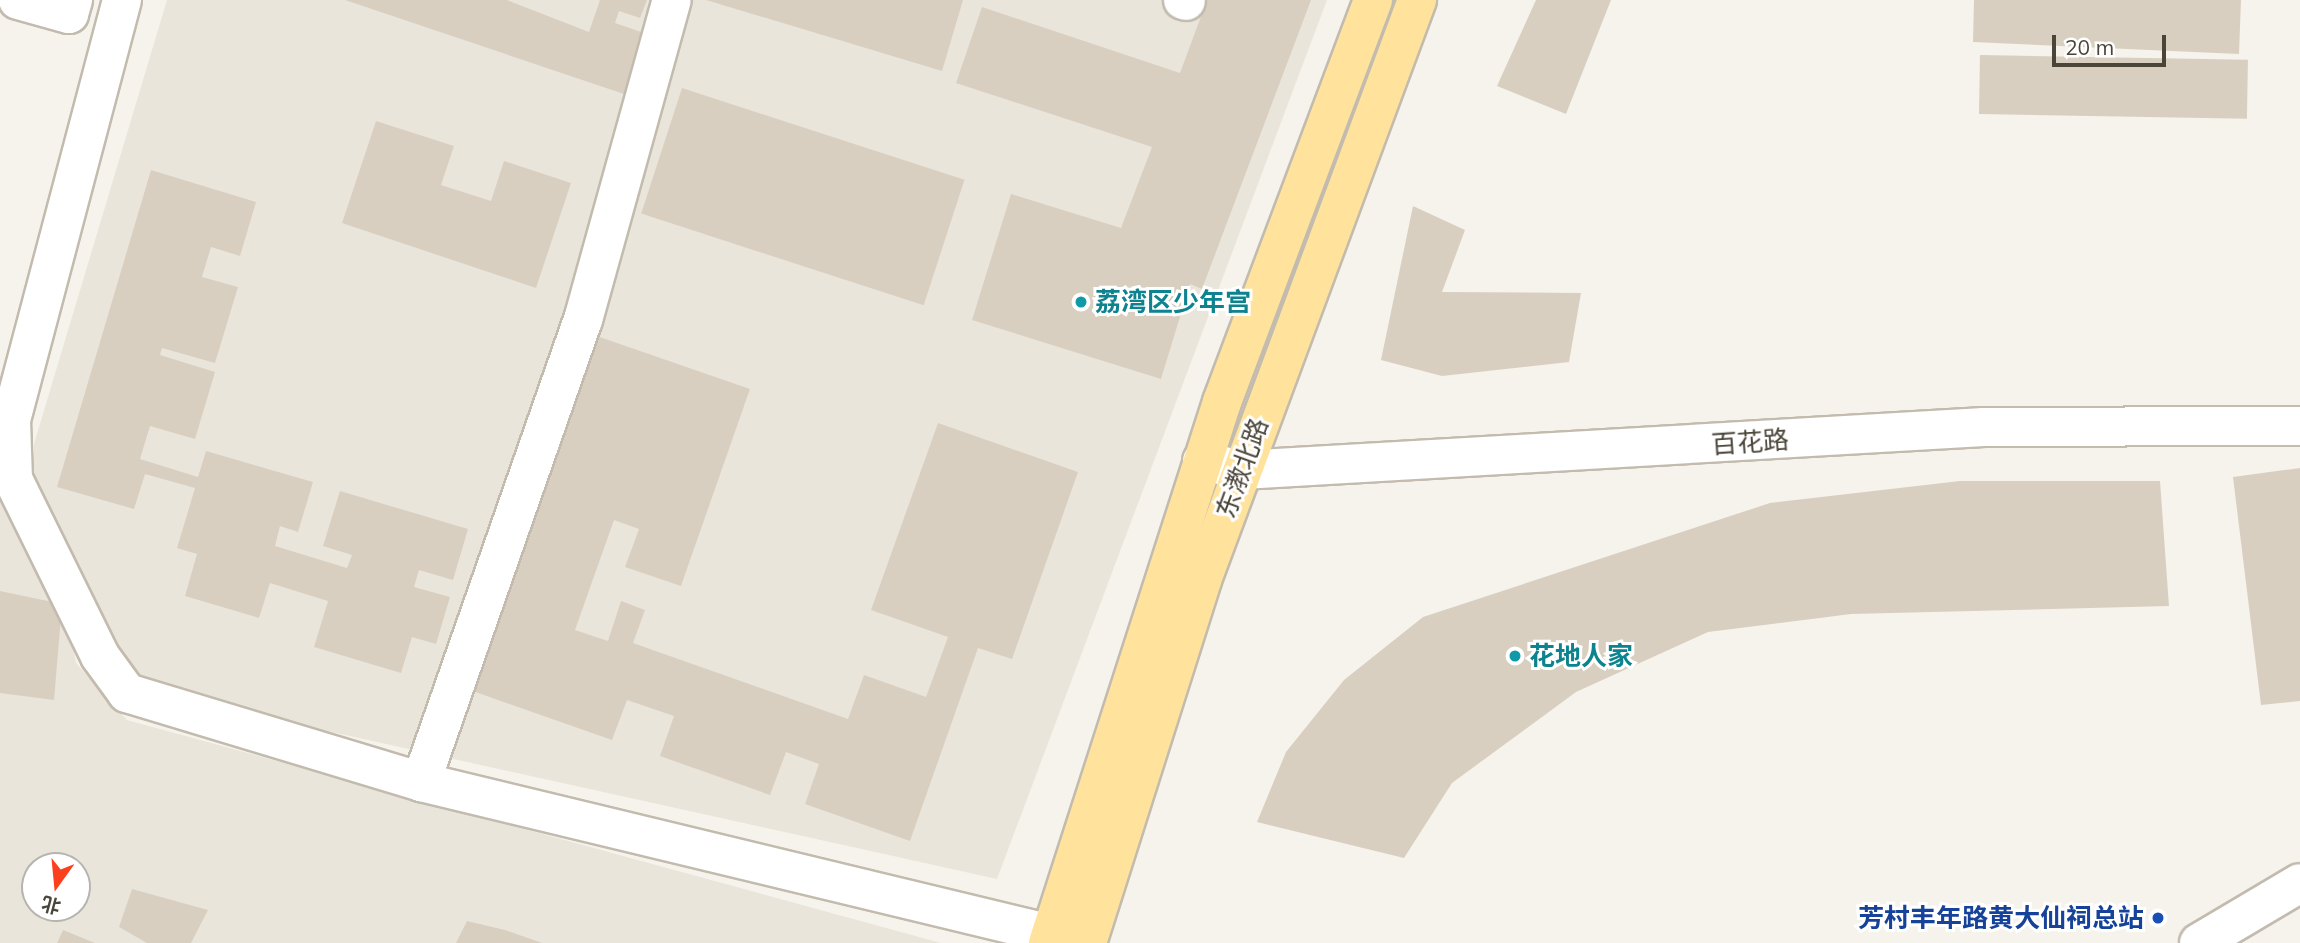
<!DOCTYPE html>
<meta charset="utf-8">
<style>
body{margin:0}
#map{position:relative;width:2300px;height:943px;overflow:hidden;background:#f6f3ec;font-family:Mulish,"Noto Sans SC",sans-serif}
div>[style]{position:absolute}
.residential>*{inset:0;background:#eae5da}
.building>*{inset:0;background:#d8cfc1;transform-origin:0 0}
.roads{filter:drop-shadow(2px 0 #c2bbae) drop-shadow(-2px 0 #c2bbae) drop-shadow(0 2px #c2bbae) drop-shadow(0 -2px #c2bbae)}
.minor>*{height:38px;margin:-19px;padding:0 19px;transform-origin:19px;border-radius:19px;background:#fff}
.major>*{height:38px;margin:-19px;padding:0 19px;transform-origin:19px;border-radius:19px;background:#ffe39c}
.dots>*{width:19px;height:19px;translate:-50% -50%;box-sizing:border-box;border:4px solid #fff;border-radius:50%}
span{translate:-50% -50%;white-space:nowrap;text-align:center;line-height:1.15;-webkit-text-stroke:6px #fff;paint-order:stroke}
.culture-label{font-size:26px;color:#0d838f;font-weight:700}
.left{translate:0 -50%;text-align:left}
.street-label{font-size:26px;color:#4b4439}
.transit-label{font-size:26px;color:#164399;font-weight:700}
.right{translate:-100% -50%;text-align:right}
.north{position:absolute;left:21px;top:852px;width:70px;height:70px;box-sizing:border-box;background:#fff;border:2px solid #b7b4b0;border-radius:50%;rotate:195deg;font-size:19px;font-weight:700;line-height:28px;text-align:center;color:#4b4439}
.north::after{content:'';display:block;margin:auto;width:24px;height:32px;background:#fc3f1d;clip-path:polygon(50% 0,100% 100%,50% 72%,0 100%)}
.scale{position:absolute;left:2052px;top:35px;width:114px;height:32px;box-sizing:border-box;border:4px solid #4b4439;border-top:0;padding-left:9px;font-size:21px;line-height:24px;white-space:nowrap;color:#4b4439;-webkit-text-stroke:5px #fff;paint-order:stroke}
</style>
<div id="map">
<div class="residential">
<i style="clip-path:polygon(167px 0,1327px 0,997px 879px,146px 691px,16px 504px)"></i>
<i style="clip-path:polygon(evenodd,0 428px,65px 601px,76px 663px,127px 720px,941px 943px,0 943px,0 428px,35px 866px,77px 866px,77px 908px,35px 908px,35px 866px)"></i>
</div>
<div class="building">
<i style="clip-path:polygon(345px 0,507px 0,589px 32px,600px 0,647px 0,640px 18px,619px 11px,615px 23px,644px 33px,624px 94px)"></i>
<i style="clip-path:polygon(706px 0,963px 0,942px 71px)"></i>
<i style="clip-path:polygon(1207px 0,1311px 0,1202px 289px,1190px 284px,1161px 379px,972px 320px,1011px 194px,1121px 228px,1152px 147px,956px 83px,982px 7px,1180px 73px)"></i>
<i style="clip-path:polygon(1536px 0,1611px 0,1566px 114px,1497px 86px)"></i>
<i style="clip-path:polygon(1974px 0,2241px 0,2239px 54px,1973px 42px)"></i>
<i style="left:1980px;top:55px;width:268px;height:59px;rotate:1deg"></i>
<i style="left:682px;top:88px;width:297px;height:132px;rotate:18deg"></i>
<i style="clip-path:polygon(376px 121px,454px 146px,441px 185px,491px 201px,504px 161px,571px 183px,536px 288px,342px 223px)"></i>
<i style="clip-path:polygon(151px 170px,256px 202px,240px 256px,211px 247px,202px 277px,238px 287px,215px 363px,162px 348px,160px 355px,215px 372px,195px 439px,150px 426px,140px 459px,198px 477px,206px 451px,313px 482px,298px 532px,280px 526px,275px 546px,347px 568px,352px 555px,323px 546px,340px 491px,468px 529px,453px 580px,419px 570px,414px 587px,450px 597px,436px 644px,412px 637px,401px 673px,314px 647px,328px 601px,270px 583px,259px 618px,185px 596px,197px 554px,177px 548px,195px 488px,145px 474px,134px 509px,57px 487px)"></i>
<i style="clip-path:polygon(1413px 206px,1465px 230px,1442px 292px,1581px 293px,1569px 362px,1442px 376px,1381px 360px)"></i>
<i style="clip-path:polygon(588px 333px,750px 389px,681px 586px,625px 567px,639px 529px,614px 520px,575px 630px,608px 641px,621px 601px,645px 610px,633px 643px,848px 719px,864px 675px,926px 697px,948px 637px,871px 610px,938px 423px,1078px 472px,1012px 659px,978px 648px,910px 841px,805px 804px,819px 764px,786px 752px,770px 795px,660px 756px,674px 716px,627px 700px,612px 740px,464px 688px)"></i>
<i style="clip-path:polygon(2300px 468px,2300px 701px,2261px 705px,2233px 477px)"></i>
<i style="clip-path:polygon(1960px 481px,2160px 481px,2169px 606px,1851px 614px,1708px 632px,1576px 692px,1452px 783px,1404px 858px,1257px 822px,1286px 752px,1344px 680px,1423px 617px,1770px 503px)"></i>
<i style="clip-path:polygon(0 591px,62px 604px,54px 700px,0 693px)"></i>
<i style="clip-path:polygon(132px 889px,208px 910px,191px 943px,147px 943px,119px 927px)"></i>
<i style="clip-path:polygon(467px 921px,505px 930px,542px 943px,456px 943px)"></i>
<i style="clip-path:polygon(63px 930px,95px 943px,57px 943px)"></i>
</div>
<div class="roads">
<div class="minor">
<i style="left:18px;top:0;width:53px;rotate:15.4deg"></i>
<i style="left:69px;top:14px;width:15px;rotate:-74deg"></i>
<i style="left:122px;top:0;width:434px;rotate:104.8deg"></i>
<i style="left:11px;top:420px;width:59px;rotate:88.1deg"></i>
<i style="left:13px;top:479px;width:197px;rotate:63.8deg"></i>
<i style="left:100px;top:656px;width:46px;rotate:53.9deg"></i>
<i style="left:127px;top:693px;width:307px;rotate:16.8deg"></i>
<i style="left:421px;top:782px;width:648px;rotate:13.56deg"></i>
<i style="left:1051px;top:934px;width:14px;rotate:39deg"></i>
<i style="left:1183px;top:0;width:3px;rotate:18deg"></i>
<i style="left:1202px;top:461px;width:41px;rotate:12.7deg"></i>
<i style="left:1242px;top:470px;width:743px;rotate:-3.32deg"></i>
<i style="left:1984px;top:427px;width:316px;rotate:-0.2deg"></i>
<i style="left:421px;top:782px;width:490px;rotate:-70.7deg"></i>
<i style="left:583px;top:320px;width:332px;rotate:-74.5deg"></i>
<i style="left:2199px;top:943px;width:117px;rotate:-30.7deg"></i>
</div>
<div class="major">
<i style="left:1048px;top:943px;width:568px;rotate:-72.17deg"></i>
<i style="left:1222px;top:402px;width:429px;rotate:-69.4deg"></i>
<i style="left:1087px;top:943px;width:381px;rotate:-72.4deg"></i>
<i style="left:1202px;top:580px;width:619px;rotate:-69.66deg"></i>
</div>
</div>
<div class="dots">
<i style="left:1081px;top:302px;background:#0f9aa8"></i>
<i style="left:1515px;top:656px;background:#0f9aa8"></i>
<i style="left:2158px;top:918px;background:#1a4fb4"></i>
</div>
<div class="culture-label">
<span class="left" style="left:1095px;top:302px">荔湾区少年宫</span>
<span class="left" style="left:1529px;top:656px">花地人家</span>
</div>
<div class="street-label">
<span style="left:1750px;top:442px;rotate:-4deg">百花路</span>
<span style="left:1242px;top:468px;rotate:-70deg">东漖北路</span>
</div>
<div class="transit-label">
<span class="right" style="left:2144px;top:918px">芳村丰年路黄大仙祠总站</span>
</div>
<div class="north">北</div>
<div class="scale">20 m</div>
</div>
